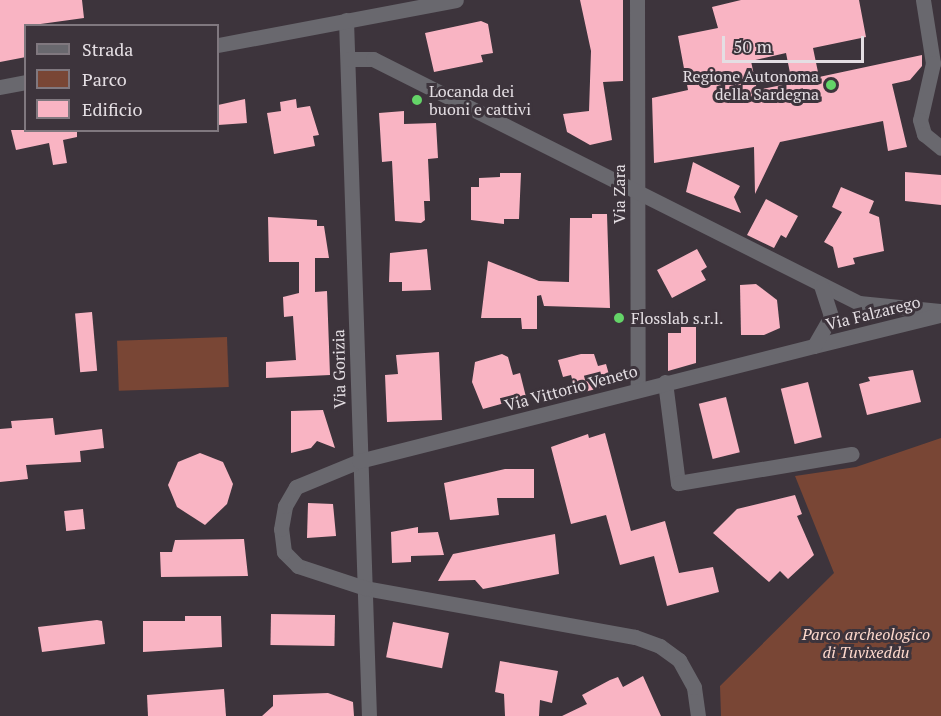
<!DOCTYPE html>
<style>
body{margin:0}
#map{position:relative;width:941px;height:716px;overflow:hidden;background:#3d343c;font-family:"PT Serif",serif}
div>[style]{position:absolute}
.green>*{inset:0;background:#794635;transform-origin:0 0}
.building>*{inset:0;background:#f9b4c3;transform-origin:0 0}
.minor>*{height:15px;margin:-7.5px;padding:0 7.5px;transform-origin:7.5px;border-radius:7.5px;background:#69686e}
.dots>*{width:16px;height:16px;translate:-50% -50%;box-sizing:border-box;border:3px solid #3d343c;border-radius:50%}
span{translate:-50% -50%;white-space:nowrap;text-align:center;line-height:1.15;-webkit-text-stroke:6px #3d343c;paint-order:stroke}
.poi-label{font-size:16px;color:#e4dee3}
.right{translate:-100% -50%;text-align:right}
.left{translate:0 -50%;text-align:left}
.street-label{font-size:16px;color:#e4dee3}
.park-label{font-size:16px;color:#fed9cd;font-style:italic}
.legend{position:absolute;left:24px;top:24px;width:195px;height:108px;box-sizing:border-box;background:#3d343c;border:2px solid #80787f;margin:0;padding:8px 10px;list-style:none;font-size:18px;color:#e4dee3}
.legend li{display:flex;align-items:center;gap:12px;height:30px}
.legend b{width:30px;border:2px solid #80787f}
.scale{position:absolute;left:722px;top:36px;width:142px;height:27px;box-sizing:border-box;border:3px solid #e4dee3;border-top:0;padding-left:8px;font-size:18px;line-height:21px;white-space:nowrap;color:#e4dee3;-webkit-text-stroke:4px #3d343c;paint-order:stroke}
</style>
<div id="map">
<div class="green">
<i style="left:227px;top:337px;width:50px;height:110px;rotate:88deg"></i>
<i style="clip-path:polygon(941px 438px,941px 716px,721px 716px,720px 686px,834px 573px,795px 476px,856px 467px)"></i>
</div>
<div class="building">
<i style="clip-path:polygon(0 0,82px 0,84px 18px,26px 26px,26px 57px,0 62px)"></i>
<i style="clip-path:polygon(580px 0,623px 0,623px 81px,603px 82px,612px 140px,590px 145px,567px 132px,563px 114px,589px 111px,591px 51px)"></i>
<i style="clip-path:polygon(evenodd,741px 0,859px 0,866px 37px,813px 48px,819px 77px,922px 55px,922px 66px,910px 80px,892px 84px,907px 147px,888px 151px,883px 121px,780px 142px,755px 194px,754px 147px,654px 163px,652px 98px,688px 90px,678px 36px,718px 28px,712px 7px,741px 0,786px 53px,792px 83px,757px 90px,751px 61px,786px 53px)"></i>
<i style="clip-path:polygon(481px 21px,488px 24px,493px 53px,481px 55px,483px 62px,434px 72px,425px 33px)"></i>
<i style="clip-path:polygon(245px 99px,247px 123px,218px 125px,218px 105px)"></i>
<i style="clip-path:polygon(296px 99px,297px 108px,310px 106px,319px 135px,313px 136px,315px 146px,274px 154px,267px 113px,281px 111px,280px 102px)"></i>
<i style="clip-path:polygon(404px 111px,404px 124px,436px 123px,438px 158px,428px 159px,430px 201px,424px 201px,425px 220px,421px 223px,395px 221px,392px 161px,382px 162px,379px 113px)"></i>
<i style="clip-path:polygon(11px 130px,77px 130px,77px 137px,63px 140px,67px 163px,53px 165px,49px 143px,16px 150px)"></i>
<i style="clip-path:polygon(693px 162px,740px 186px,734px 197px,741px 213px,686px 192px)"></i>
<i style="clip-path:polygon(905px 172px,941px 175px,941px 205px,905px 201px)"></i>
<i style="clip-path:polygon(500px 173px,521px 173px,519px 219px,504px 219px,504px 224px,471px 220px,471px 187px,479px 187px,479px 178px,500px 177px)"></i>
<i style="clip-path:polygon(841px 187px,874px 201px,869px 213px,879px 217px,884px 251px,853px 258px,855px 264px,838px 268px,833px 247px,824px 242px,842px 212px,832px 207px)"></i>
<i style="clip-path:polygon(766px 199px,798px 216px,786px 238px,781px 235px,774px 248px,747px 235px)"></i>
<i style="clip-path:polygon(592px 214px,607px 214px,610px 308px,544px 306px,541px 295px,537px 296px,537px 329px,522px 329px,521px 318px,481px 318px,488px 261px,539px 281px,569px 282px,570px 218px,592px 218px)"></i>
<i style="clip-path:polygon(268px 217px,317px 220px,317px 226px,324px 226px,329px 258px,315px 258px,315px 292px,327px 291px,330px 375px,266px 378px,266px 362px,296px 360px,293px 316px,284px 317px,283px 297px,299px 293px,299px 262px,269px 262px)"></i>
<i style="clip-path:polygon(427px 249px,431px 290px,402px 291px,402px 282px,389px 282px,390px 253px)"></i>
<i style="clip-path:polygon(697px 249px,707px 267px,701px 271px,706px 280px,672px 298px,657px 270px)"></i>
<i style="clip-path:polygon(756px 284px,777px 300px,780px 328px,764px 335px,741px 335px,740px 285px)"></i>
<i style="left:92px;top:312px;width:59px;height:17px;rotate:85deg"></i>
<i style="clip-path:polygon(681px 327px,696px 327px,696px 363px,668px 371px,668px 333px,681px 333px)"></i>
<i style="clip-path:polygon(439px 352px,442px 420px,387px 422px,385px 375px,398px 374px,396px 355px)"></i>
<i style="clip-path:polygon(502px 354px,508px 357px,513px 375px,520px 373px,526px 397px,483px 409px,472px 382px,475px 362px)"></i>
<i style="clip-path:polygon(581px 354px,594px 354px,598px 366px,606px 364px,612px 385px,576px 394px,571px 375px,563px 377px,558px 360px)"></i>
<i style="clip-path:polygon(913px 370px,921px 402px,867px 415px,859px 384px,870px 381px,868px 377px)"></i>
<i style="left:808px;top:382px;width:57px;height:28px;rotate:76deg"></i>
<i style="left:726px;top:397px;width:57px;height:28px;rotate:76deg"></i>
<i style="clip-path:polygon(323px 410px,335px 448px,317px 441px,311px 448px,291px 453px,291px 411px)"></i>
<i style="clip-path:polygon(53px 418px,55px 435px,102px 429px,104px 448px,80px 451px,81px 462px,26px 465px,28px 479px,0 482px,0 429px,12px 428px,11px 421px)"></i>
<i style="clip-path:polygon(605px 433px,631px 531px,665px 521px,679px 573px,713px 567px,719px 592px,667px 606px,654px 556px,620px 565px,606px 515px,571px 524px,551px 447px,588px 434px,589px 438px)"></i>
<i style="clip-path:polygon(200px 453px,223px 462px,233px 484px,227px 504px,205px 525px,177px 507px,168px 485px,178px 462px)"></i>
<i style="clip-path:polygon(505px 469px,534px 469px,534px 498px,497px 498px,499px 515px,450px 520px,444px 483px)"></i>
<i style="clip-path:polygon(795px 495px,802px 514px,797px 516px,814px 555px,788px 579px,780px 571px,769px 582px,713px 533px,737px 509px)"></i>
<i style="clip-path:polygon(308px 503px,333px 504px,336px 536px,307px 538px)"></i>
<i style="left:83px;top:509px;width:20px;height:19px;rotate:84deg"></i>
<i style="clip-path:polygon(418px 527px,418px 533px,438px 532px,444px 555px,411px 556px,411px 562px,392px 563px,391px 532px)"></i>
<i style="clip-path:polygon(555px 534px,559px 574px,483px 589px,475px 580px,438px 581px,453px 554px)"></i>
<i style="clip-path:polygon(244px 539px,248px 576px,161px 577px,160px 552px,172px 552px,175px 540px)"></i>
<i style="left:271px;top:614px;width:64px;height:31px;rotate:1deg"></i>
<i style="clip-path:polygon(185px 616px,221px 616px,222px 647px,143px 652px,143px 621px,185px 621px)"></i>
<i style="clip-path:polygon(97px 620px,102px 621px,105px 644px,42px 652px,38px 627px)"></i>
<i style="left:393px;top:622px;width:57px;height:36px;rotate:11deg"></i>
<i style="clip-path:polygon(500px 661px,558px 671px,552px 703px,540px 700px,539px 716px,505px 716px,504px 694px,495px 692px)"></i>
<i style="clip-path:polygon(643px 676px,661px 716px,562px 716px,587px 704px,582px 695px,610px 680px,618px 677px,623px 687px)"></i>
<i style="clip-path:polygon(224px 689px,226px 716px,148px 716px,147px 695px)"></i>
<i style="clip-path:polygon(328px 693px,353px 702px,354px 716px,262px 716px,273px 706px,273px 695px)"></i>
</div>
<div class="minor">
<i style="left:637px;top:0;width:389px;rotate:89.9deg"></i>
<i style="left:923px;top:0;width:64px;rotate:81deg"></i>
<i style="left:933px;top:63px;width:58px;rotate:102.8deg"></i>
<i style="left:920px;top:120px;width:15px;rotate:74deg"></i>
<i style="left:924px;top:134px;width:22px;rotate:39deg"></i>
<i style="left:346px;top:20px;width:696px;rotate:88.11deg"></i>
<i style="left:218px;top:45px;width:242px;rotate:-10.7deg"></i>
<i style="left:349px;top:59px;width:24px"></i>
<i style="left:373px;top:59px;width:544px;rotate:26.66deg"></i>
<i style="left:859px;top:303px;width:82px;rotate:5.6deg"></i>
<i style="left:0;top:87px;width:26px;rotate:-11deg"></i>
<i style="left:814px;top:346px;width:129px;rotate:-13.9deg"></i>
<i style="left:665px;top:382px;width:102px;rotate:82.7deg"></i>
<i style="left:678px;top:483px;width:176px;rotate:-9.5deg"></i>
<i style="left:698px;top:716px;width:29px;rotate:-98deg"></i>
<i style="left:694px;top:687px;width:31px;rotate:-119deg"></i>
<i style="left:679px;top:660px;width:24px;rotate:-144deg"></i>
<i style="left:660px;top:646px;width:27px;rotate:-160deg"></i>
<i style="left:635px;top:637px;width:274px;rotate:-169.7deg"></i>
<i style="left:365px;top:588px;width:71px;rotate:-161.8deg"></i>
<i style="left:298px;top:566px;width:20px;rotate:-135deg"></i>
<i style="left:284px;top:552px;width:23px;rotate:-97deg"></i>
<i style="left:281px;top:529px;width:23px;rotate:-80deg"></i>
<i style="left:285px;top:506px;width:22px;rotate:-60deg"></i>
<i style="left:296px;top:487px;width:68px;rotate:-22.4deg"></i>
<i style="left:359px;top:461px;width:469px;rotate:-14.2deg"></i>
<i style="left:814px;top:346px;width:34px;rotate:-60deg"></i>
<i style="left:831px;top:316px;width:32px;rotate:-108deg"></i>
</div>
<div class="dots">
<i style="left:831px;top:85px;background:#64d468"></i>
<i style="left:417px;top:100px;background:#64d468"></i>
<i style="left:619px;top:318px;background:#64d468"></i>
</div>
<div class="poi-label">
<span class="right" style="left:819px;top:85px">Regione Autonoma<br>della Sardegna</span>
<span class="left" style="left:429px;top:100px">Locanda dei<br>buoni e cattivi</span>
<span class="left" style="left:631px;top:318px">Flosslab s.r.l.</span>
</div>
<div class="street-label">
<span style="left:619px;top:194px;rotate:-90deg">Via Zara</span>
<span style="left:873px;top:313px;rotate:-14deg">Via Falzarego</span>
<span style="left:339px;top:369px;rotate:-91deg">Via Gorizia</span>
<span style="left:571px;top:388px;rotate:-15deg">Via Vittorio Veneto</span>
</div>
<div class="park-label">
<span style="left:866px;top:643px">Parco archeologico<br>di Tuvixeddu</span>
</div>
<ul class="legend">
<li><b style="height:8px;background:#69686e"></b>Strada</li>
<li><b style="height:16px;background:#794635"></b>Parco</li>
<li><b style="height:16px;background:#f9b4c3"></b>Edificio</li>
</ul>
<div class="scale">50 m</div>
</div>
